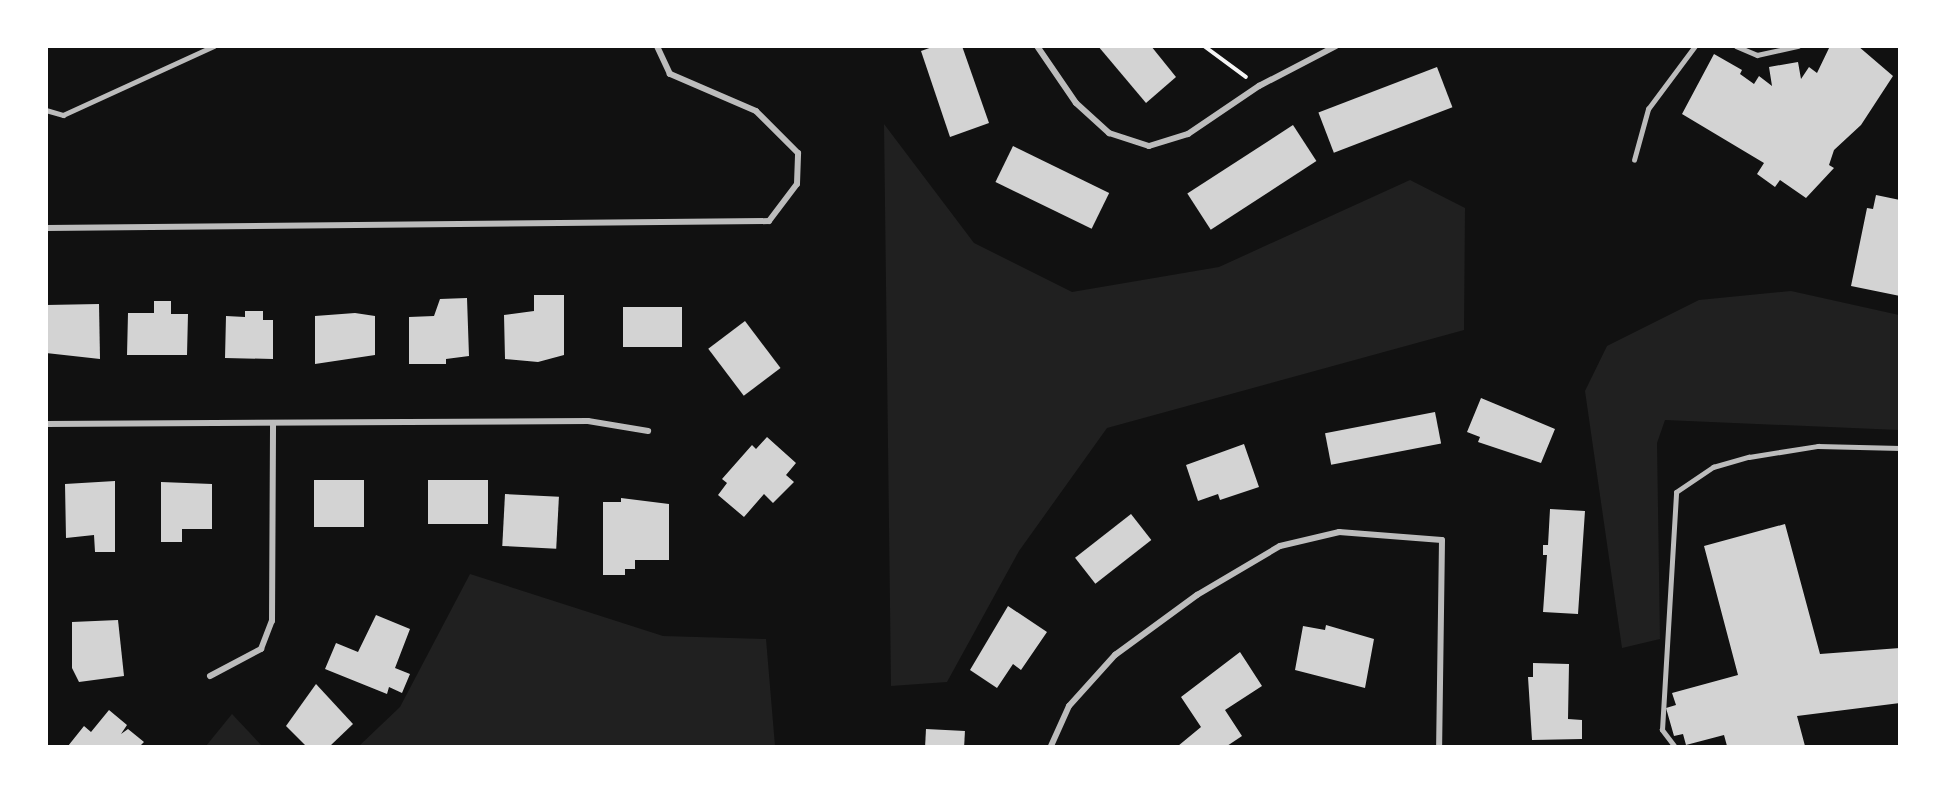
<!DOCTYPE html>
<style>
body{margin:0}
#map{position:relative;width:1946px;height:793px;overflow:hidden;background:#111;font-family:"PT Sans Narrow",sans-serif}
div>[style]{position:absolute}
.green>*{inset:0;background:#202020}
.building>*{inset:0;background:#d3d3d3;transform-origin:0 0}
.path>*{height:4px;margin:-2px;padding:0 2px;transform-origin:2px;border-radius:2px;background:#f5f5f5}
.service>*{height:4.5px;margin:-2.25px;padding:0 2.25px;transform-origin:2.25px;border-radius:2.25px;background:#bcbcbc}
.minor>*{height:6px;margin:-3px;padding:0 3px;transform-origin:3px;border-radius:3px;background:#bcbcbc}
span{translate:-50% -50%;white-space:nowrap;text-align:center;line-height:1.15;-webkit-text-stroke:6px #fff;paint-order:stroke}
.frame{position:absolute;inset:0;border:48px solid #fff;pointer-events:none}
</style>
<div id="map">
<div class="green">
<i style="clip-path:polygon(884px 124px,974px 243px,1072px 292px,1219px 267px,1410px 180px,1465px 208px,1464px 330px,1107px 428px,1019px 551px,947px 682px,891px 686px)"></i>
<i style="clip-path:polygon(1791px 291px,1899px 315px,1899px 430px,1665px 420px,1657px 443px,1660px 639px,1622px 648px,1585px 391px,1607px 346px,1699px 300px)"></i>
<i style="clip-path:polygon(470px 574px,663px 636px,766px 639px,775px 746px,359px 746px,400px 707px)"></i>
<i style="clip-path:polygon(232px 714px,262px 746px,206px 746px)"></i>
</div>
<div class="building">
<i style="clip-path:polygon(935px 46px,962px 46px,989px 123px,950px 137px,921px 51px)"></i>
<i style="clip-path:polygon(1098px 46px,1151px 46px,1176px 77px,1146px 103px)"></i>
<i style="clip-path:polygon(1830px 46px,1858px 46px,1893px 76px,1861px 125px,1834px 150px,1829px 165px,1834px 168px,1806px 198px,1780px 180px,1775px 187px,1757px 174px,1764px 163px,1682px 114px,1714px 54px,1742px 70px,1740px 74px,1754px 84px,1759px 76px,1772px 86px,1769px 67px,1798px 62px,1801px 79px,1809px 67px,1817px 73px)"></i>
<i style="left:1437px;top:67px;width:43px;height:127px;rotate:69deg"></i>
<i style="left:1293px;top:125px;width:43px;height:126px;rotate:57deg"></i>
<i style="left:1013px;top:146px;width:107px;height:40px;rotate:26deg"></i>
<i style="clip-path:polygon(1876px 195px,1900px 200px,1900px 296px,1851px 286px,1867px 208px,1873px 209px)"></i>
<i style="clip-path:polygon(534px 295px,564px 295px,564px 355px,538px 362px,505px 359px,504px 315px,534px 311px)"></i>
<i style="clip-path:polygon(467px 298px,469px 356px,446px 359px,446px 364px,409px 364px,409px 317px,434px 316px,440px 299px)"></i>
<i style="clip-path:polygon(154px 301px,171px 301px,171px 314px,188px 314px,187px 355px,127px 355px,128px 313px,154px 313px)"></i>
<i style="clip-path:polygon(99px 304px,100px 359px,46px 353px,46px 305px)"></i>
<i style="left:623px;top:307px;width:59px;height:40px"></i>
<i style="clip-path:polygon(245px 311px,263px 311px,263px 320px,273px 320px,273px 359px,225px 358px,226px 316px,245px 317px)"></i>
<i style="clip-path:polygon(355px 313px,375px 316px,375px 355px,315px 364px,315px 316px)"></i>
<i style="left:745px;top:321px;width:59px;height:46px;rotate:53deg"></i>
<i style="clip-path:polygon(1481px 398px,1555px 429px,1541px 463px,1478px 442px,1480px 437px,1467px 432px)"></i>
<i style="left:1435px;top:412px;width:32px;height:112px;rotate:79deg"></i>
<i style="clip-path:polygon(767px 437px,796px 463px,786px 475px,794px 482px,773px 503px,764px 494px,744px 517px,718px 495px,727px 483px,722px 479px,752px 445px,756px 449px)"></i>
<i style="clip-path:polygon(1244px 444px,1259px 487px,1220px 500px,1218px 494px,1198px 501px,1186px 465px)"></i>
<i style="left:314px;top:480px;width:50px;height:47px"></i>
<i style="left:488px;top:480px;width:44px;height:60px;rotate:90deg"></i>
<i style="clip-path:polygon(115px 481px,115px 552px,95px 552px,94px 535px,66px 538px,65px 484px)"></i>
<i style="clip-path:polygon(161px 482px,212px 484px,212px 529px,182px 529px,182px 542px,161px 542px)"></i>
<i style="left:505px;top:494px;width:54px;height:52px;rotate:3deg"></i>
<i style="clip-path:polygon(621px 498px,669px 504px,669px 560px,635px 560px,635px 569px,625px 569px,625px 575px,603px 575px,603px 502px,621px 502px)"></i>
<i style="clip-path:polygon(1550px 509px,1585px 511px,1578px 614px,1543px 612px,1547px 555px,1543px 555px,1543px 545px,1548px 545px)"></i>
<i style="left:1131px;top:514px;width:33px;height:71px;rotate:52deg"></i>
<i style="clip-path:polygon(1785px 524px,1820px 654px,1900px 648px,1900px 703px,1797px 716px,1805px 746px,1727px 746px,1724px 735px,1686px 745px,1683px 734px,1674px 736px,1666px 708px,1676px 705px,1672px 693px,1738px 675px,1704px 546px)"></i>
<i style="clip-path:polygon(1008px 606px,1047px 632px,1021px 670px,1013px 664px,997px 688px,970px 670px)"></i>
<i style="clip-path:polygon(376px 615px,410px 629px,395px 668px,410px 674px,402px 693px,389px 687px,387px 694px,325px 669px,336px 643px,358px 652px)"></i>
<i style="clip-path:polygon(118px 620px,124px 676px,79px 682px,72px 668px,72px 622px)"></i>
<i style="clip-path:polygon(1326px 625px,1374px 639px,1365px 688px,1295px 670px,1303px 626px,1325px 630px)"></i>
<i style="clip-path:polygon(1240px 652px,1262px 686px,1225px 710px,1242px 736px,1227px 746px,1178px 746px,1201px 727px,1181px 697px)"></i>
<i style="clip-path:polygon(1533px 663px,1569px 664px,1568px 719px,1582px 720px,1582px 739px,1532px 740px,1528px 677px,1533px 677px)"></i>
<i style="clip-path:polygon(316px 684px,353px 724px,330px 746px,306px 746px,286px 726px)"></i>
<i style="clip-path:polygon(109px 710px,127px 725px,121px 734px,128px 729px,144px 742px,140px 746px,68px 746px,84px 726px,91px 732px)"></i>
<i style="left:926px;top:729px;width:39px;height:17px;rotate:3deg"></i>
</div>
<div class="path">
<i style="left:1204px;top:46px;width:52px;rotate:36.4deg"></i>
</div>
<div class="service">
<i style="left:1736px;top:46px;width:23px;rotate:23deg"></i>
<i style="left:1757px;top:55px;width:42px;rotate:-12.4deg"></i>
<i style="left:46px;top:110px;width:18px;rotate:16deg"></i>
<i style="left:63px;top:115px;width:166px;rotate:-24.6deg"></i>
<i style="left:1634px;top:160px;width:53px;rotate:-74.6deg"></i>
<i style="left:1648px;top:109px;width:79px;rotate:-53.3deg"></i>
<i style="left:1674px;top:746px;width:20px;rotate:-127deg"></i>
<i style="left:1662px;top:730px;width:238px;rotate:-86.6deg"></i>
<i style="left:1676px;top:492px;width:45px;rotate:-34deg"></i>
<i style="left:1713px;top:467px;width:37px;rotate:-16deg"></i>
<i style="left:1749px;top:457px;width:70px;rotate:-9.1deg"></i>
<i style="left:1818px;top:446px;width:82px;rotate:1.4deg"></i>
</div>
<div class="minor">
<i style="left:1037px;top:46px;width:69px;rotate:55.6deg"></i>
<i style="left:1076px;top:103px;width:45px;rotate:42.3deg"></i>
<i style="left:1109px;top:133px;width:42px;rotate:18deg"></i>
<i style="left:1149px;top:146px;width:41px;rotate:-17.1deg"></i>
<i style="left:1188px;top:134px;width:86px;rotate:-34.1deg"></i>
<i style="left:1259px;top:86px;width:87px;rotate:-27.5deg"></i>
<i style="left:46px;top:228px;width:723px;rotate:-0.55deg"></i>
<i style="left:769px;top:221px;width:46px;rotate:-52.9deg"></i>
<i style="left:797px;top:184px;width:31px;rotate:-88deg"></i>
<i style="left:798px;top:153px;width:59px;rotate:-135deg"></i>
<i style="left:756px;top:111px;width:94px;rotate:-156.7deg"></i>
<i style="left:670px;top:74px;width:31px;rotate:-115deg"></i>
<i style="left:46px;top:424px;width:542px;rotate:-0.32deg"></i>
<i style="left:588px;top:421px;width:61px;rotate:9.5deg"></i>
<i style="left:210px;top:676px;width:58px;rotate:-27.9deg"></i>
<i style="left:261px;top:649px;width:30px;rotate:-69deg"></i>
<i style="left:272px;top:621px;width:198px;rotate:-89.7deg"></i>
<i style="left:1051px;top:746px;width:44px;rotate:-65.8deg"></i>
<i style="left:1069px;top:706px;width:69px;rotate:-48deg"></i>
<i style="left:1115px;top:655px;width:102px;rotate:-36.2deg"></i>
<i style="left:1197px;top:595px;width:96px;rotate:-30.6deg"></i>
<i style="left:1280px;top:546px;width:61px;rotate:-13.3deg"></i>
<i style="left:1339px;top:532px;width:103px;rotate:4.4deg"></i>
<i style="left:1442px;top:540px;width:206px;rotate:90.8deg"></i>
</div>
<div class="frame"></div>
</div>
